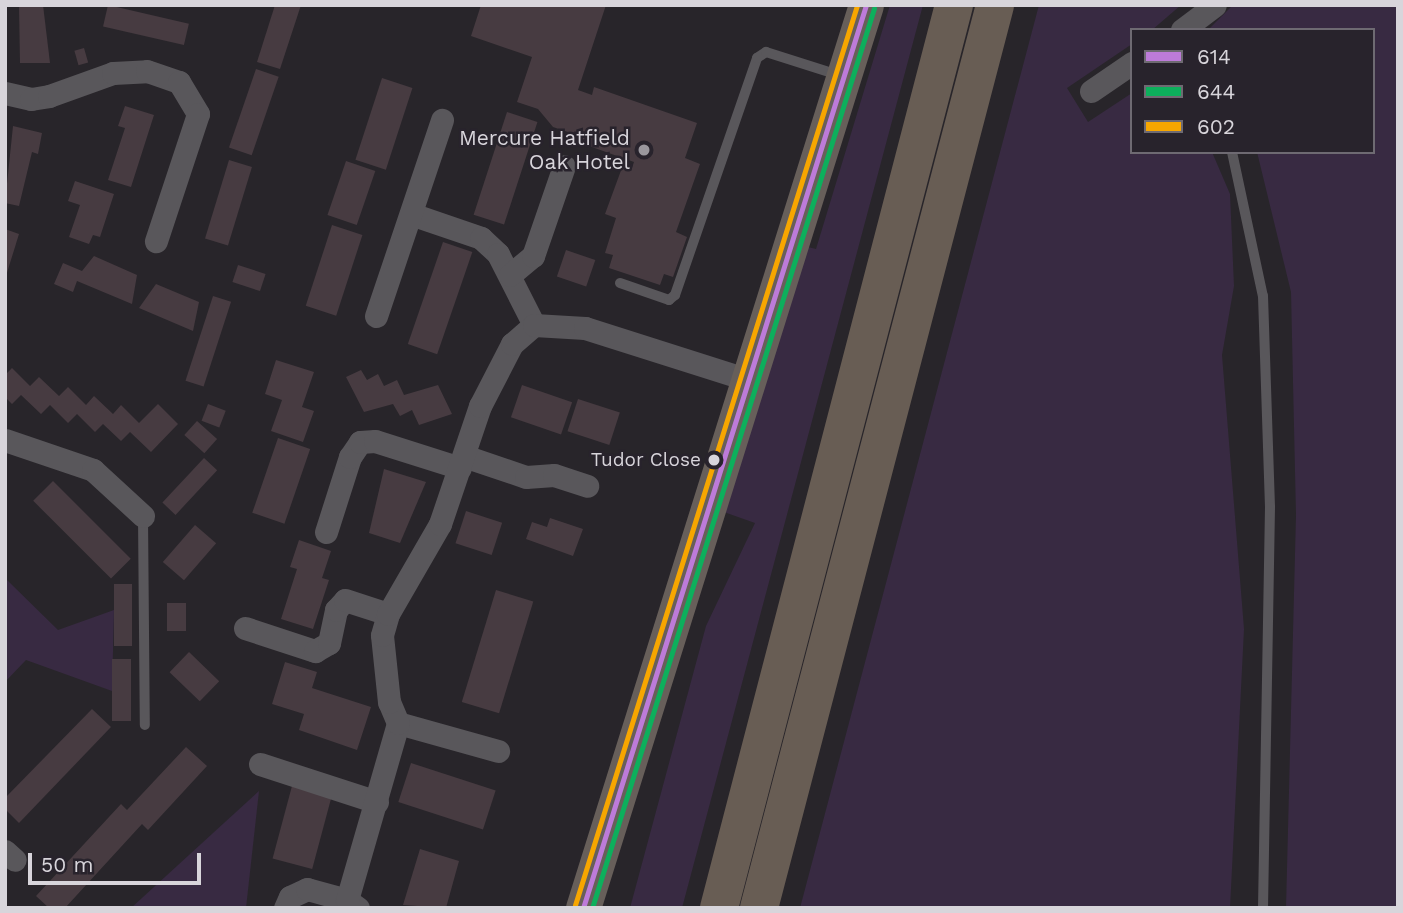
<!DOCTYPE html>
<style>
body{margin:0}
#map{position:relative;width:1403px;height:913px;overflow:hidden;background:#28252a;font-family:"Work Sans",sans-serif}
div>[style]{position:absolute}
.green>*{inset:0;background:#382a42}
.building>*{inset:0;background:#473b41;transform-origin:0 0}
.lane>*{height:10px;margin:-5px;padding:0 5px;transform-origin:5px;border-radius:5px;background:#59575b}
.street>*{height:23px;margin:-11.5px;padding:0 11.5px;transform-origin:11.5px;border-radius:11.5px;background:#59575b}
.primary>*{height:35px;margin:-17.5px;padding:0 17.5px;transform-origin:17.5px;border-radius:17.5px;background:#675f5a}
.highway>*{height:38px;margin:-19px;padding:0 19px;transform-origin:19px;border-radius:19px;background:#685d54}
.bus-1>*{height:5px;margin:-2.5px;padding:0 2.5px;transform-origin:2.5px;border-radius:2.5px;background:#bd7bd9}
.bus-2>*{height:5px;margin:-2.5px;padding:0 2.5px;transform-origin:2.5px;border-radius:2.5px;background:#0daf5c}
.bus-3>*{height:5px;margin:-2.5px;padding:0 2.5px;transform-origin:2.5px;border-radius:2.5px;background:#f7a600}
.dots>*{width:19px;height:19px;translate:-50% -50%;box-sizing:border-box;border:4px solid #28232c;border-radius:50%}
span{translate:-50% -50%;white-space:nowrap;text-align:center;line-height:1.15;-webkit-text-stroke:5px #28232c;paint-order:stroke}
.bus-label{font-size:19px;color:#d8d5db}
.right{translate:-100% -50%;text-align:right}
.poi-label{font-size:21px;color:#d8d5db}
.frame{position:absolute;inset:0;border:7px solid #d8d5db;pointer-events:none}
.legend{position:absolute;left:1130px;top:28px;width:245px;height:126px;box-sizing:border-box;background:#28232c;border:2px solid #6e6a72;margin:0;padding:9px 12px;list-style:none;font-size:21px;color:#d8d5db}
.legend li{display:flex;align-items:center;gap:14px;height:35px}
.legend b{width:35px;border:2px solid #6e6a72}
.scale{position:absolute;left:28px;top:853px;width:173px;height:32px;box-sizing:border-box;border:4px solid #d8d5db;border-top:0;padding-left:9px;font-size:21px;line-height:24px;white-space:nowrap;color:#d8d5db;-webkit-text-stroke:5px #28232c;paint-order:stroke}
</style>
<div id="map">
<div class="green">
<i style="clip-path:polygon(890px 5px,923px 5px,682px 908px,630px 908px,706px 626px,755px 523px,721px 511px,804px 246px,816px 249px)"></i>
<i style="clip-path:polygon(1039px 5px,1181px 5px,1152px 30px,1132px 30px,1132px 44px,1067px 88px,1088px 122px,1132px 93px,1132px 152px,1212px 152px,1230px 194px,1234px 286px,1222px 355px,1244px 629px,1230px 908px,800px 908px)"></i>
<i style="clip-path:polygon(1233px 5px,1398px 5px,1398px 908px,1286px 908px,1296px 515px,1291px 292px,1257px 152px,1373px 152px,1373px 30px,1208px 30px)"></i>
<i style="clip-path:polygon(5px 578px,58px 630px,114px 610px,112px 691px,26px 660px,5px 682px)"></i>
<i style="clip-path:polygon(259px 791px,246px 908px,131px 908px)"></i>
</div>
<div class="building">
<i style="clip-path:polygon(19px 5px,43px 5px,50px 63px,20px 63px)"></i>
<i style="left:108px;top:5px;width:83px;height:22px;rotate:13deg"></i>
<i style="clip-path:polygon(275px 5px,301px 5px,280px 69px,257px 62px)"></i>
<i style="clip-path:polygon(481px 5px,606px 5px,578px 90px,592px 95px,594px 87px,697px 123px,685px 158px,700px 164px,676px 232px,687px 237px,673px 277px,664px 274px,660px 285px,609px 268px,613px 255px,605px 253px,616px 218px,605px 214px,623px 165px,632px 168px,634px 162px,575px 141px,577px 135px,553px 127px,538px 109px,517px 102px,532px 57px,471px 36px)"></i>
<i style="left:84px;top:48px;width:15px;height:10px;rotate:74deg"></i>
<i style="left:256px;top:69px;width:24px;height:83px;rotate:19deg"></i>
<i style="left:382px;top:78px;width:32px;height:86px;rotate:18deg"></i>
<i style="clip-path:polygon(125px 106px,154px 115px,131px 187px,108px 180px,125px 128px,118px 126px)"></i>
<i style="left:507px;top:112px;width:32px;height:108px;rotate:18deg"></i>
<i style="clip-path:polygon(13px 126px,42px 133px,38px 154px,32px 152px,19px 206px,5px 203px)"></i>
<i style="left:229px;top:160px;width:24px;height:82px;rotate:17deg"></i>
<i style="left:346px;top:161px;width:31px;height:57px;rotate:19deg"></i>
<i style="clip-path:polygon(75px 181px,114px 194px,100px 237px,93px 235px,89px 244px,69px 237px,80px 205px,68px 201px)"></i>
<i style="left:332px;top:225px;width:32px;height:85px;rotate:18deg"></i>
<i style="clip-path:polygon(5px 229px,19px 234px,6px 276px,5px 276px)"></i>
<i style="left:443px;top:242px;width:31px;height:108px;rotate:19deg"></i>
<i style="left:566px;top:250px;width:31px;height:28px;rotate:19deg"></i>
<i style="clip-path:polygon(94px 256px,137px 275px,132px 304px,77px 281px,73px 292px,54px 284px,63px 263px,82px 271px)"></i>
<i style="left:238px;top:265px;width:29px;height:18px;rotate:18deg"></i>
<i style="clip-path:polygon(156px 284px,199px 302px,193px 331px,139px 308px)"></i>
<i style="left:213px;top:296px;width:19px;height:89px;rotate:18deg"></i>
<i style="clip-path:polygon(276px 360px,314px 372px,302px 407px,314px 411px,303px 442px,271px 431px,282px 400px,265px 394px)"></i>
<i style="clip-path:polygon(12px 368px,30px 386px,39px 377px,59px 396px,68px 387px,86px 405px,94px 396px,113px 414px,121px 405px,139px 423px,158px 404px,178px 424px,151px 452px,130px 432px,121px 441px,103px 424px,95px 432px,77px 414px,68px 423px,50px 405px,41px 414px,21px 395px,12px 404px,5px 397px,5px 375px)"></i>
<i style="clip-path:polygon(361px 370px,367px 380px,378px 374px,384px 386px,397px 380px,404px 395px,438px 385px,452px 414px,419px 425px,412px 410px,400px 416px,393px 404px,364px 412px,346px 377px)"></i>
<i style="left:522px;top:385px;width:53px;height:34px;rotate:19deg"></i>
<i style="left:578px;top:399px;width:44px;height:34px;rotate:18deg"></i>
<i style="left:208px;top:404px;width:19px;height:18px;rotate:21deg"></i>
<i style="left:197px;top:421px;width:27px;height:19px;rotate:42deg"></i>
<i style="left:278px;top:438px;width:34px;height:79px;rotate:19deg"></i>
<i style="left:204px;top:458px;width:18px;height:61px;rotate:43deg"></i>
<i style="clip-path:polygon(384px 469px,426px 482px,400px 543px,369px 533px)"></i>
<i style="left:53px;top:481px;width:110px;height:28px;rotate:45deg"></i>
<i style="left:466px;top:511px;width:38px;height:34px;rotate:18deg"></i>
<i style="clip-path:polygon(550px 518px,583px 529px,573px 556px,526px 539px,532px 522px,547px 527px)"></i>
<i style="left:195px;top:525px;width:28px;height:49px;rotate:41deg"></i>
<i style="clip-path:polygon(299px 540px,331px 551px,322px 578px,329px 580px,313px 629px,281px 619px,297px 569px,290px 567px)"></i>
<i style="left:114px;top:584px;width:18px;height:62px"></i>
<i style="left:496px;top:590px;width:39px;height:117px;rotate:17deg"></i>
<i style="left:167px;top:603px;width:19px;height:28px"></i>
<i style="left:189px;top:652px;width:42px;height:28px;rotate:44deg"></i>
<i style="left:112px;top:659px;width:19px;height:62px"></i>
<i style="clip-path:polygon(285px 662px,317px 672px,312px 688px,371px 707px,357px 750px,299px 730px,304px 714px,272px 704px)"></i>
<i style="clip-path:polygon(92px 709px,111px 727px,19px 823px,5px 809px,5px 798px)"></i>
<i style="clip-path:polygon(186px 747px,207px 766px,148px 830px,142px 824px,65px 908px,49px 908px,36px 896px,121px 804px,127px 810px)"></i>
<i style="left:411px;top:763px;width:89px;height:41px;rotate:18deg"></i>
<i style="left:292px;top:786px;width:41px;height:75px;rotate:15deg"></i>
<i style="clip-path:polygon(420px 849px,459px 861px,446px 908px,403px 905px)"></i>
</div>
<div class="lane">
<i style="left:1232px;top:152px;width:147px;rotate:77.9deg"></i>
<i style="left:1263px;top:296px;width:211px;rotate:88.1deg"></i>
<i style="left:1270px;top:507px;width:401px;rotate:91deg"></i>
<i style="left:620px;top:283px;width:52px;rotate:19.1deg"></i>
<i style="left:669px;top:300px;width:8px;rotate:-40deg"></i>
<i style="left:675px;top:295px;width:251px;rotate:-70.9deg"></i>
<i style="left:757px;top:58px;width:11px;rotate:-34deg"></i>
<i style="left:766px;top:52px;width:76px;rotate:17.7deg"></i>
<i style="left:143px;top:516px;width:209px;rotate:89.5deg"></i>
</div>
<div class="street">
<i style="left:1182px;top:30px;width:41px;rotate:-37.1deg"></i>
<i style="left:1091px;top:91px;width:50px;rotate:-34.3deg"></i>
<i style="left:5px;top:93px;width:27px;rotate:13deg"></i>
<i style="left:31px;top:99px;width:18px;rotate:-9deg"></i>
<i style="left:49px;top:96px;width:68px;rotate:-19.8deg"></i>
<i style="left:113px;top:73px;width:34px;rotate:-3deg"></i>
<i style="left:147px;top:71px;width:34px;rotate:19deg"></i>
<i style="left:179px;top:82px;width:37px;rotate:59deg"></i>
<i style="left:198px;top:114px;width:134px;rotate:108.3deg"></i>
<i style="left:411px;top:214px;width:74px;rotate:18.9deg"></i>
<i style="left:481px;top:238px;width:23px;rotate:43deg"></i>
<i style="left:498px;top:254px;width:80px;rotate:63.1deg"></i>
<i style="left:510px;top:275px;width:30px;rotate:-40deg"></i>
<i style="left:533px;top:256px;width:95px;rotate:-71deg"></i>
<i style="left:376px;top:316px;width:207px;rotate:-71.4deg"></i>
<i style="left:5px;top:440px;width:93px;rotate:18.8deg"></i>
<i style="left:93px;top:470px;width:68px;rotate:42.6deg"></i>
<i style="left:464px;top:456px;width:65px;rotate:18.7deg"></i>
<i style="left:526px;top:477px;width:28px;rotate:-4deg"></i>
<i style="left:554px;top:475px;width:35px;rotate:18deg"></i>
<i style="left:326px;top:532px;width:79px;rotate:-72.3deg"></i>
<i style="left:350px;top:457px;width:18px;rotate:-56deg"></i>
<i style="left:360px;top:442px;width:15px;rotate:-4deg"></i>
<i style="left:375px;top:441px;width:89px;rotate:17.6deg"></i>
<i style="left:245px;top:628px;width:74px;rotate:18.2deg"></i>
<i style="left:315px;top:651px;width:16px;rotate:-30deg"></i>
<i style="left:329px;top:643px;width:34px;rotate:-78deg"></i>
<i style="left:336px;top:610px;width:13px;rotate:-48deg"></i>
<i style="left:345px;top:600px;width:45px;rotate:18deg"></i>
<i style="left:398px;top:723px;width:104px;rotate:15.6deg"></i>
<i style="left:260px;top:764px;width:123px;rotate:18deg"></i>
<i style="left:5px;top:851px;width:13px;rotate:42deg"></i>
<i style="left:285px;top:908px;width:12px;rotate:-66deg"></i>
<i style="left:290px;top:897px;width:19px;rotate:-25deg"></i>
<i style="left:307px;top:889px;width:41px;rotate:15.4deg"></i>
<i style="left:358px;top:908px;width:14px;rotate:-144deg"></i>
<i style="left:347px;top:900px;width:184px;rotate:-73.9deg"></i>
<i style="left:398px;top:723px;width:23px;rotate:-113deg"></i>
<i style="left:389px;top:702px;width:67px;rotate:-96deg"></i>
<i style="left:382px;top:635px;width:22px;rotate:-74deg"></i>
<i style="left:388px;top:614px;width:104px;rotate:-60deg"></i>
<i style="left:440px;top:524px;width:125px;rotate:-71.3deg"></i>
<i style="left:480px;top:406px;width:70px;rotate:-62.7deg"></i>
<i style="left:512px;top:344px;width:29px;rotate:-41deg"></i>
<i style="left:534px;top:325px;width:51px;rotate:3.4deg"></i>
<i style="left:585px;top:328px;width:169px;rotate:17.6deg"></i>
</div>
<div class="primary">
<i style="left:583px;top:908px;width:946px;rotate:-72.6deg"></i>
</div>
<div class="highway">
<i style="left:719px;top:908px;width:933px;rotate:-75.41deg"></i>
<i style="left:759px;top:908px;width:933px;rotate:-75.35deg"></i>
</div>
<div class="bus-1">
<i style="left:583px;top:908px;width:946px;rotate:-72.6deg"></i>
</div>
<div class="bus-2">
<i style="left:592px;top:908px;width:943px;rotate:-72.6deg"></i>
</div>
<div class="bus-3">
<i style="left:575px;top:905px;width:943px;rotate:-72.6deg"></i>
</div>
<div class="dots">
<i style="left:644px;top:150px;background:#9a979d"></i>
<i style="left:714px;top:460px;background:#d8d5db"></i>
</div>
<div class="bus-label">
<span class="right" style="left:701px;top:460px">Tudor Close</span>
</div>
<div class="poi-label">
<span class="right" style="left:630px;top:150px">Mercure Hatfield<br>Oak Hotel</span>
</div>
<div class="frame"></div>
<ul class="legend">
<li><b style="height:9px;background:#bd7bd9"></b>614</li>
<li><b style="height:9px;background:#0daf5c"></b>644</li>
<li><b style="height:9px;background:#f7a600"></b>602</li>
</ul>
<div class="scale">50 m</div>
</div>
